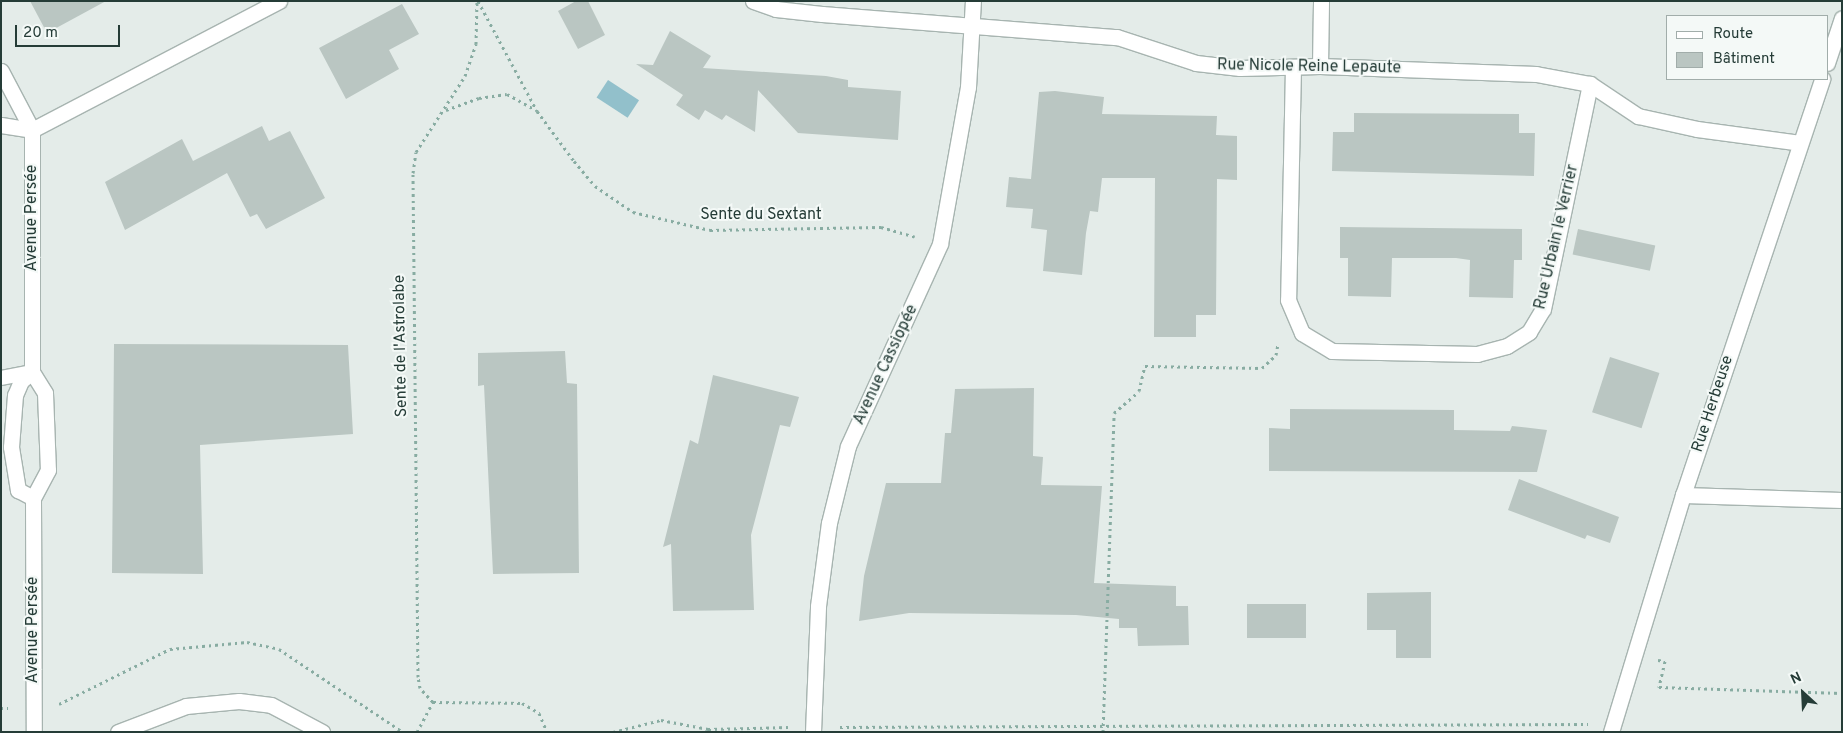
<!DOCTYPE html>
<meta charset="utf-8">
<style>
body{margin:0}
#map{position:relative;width:1843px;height:733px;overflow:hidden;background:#e4ece9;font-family:Overpass,sans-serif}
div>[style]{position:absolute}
.water>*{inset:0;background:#92c0cb;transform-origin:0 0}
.building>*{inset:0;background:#bac6c2;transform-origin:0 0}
.path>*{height:3px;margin-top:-1.5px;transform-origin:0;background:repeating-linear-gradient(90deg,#88aca2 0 2.5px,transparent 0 6.5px)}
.roads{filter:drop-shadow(1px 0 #a7b4b0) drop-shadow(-1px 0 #a7b4b0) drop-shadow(0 1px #a7b4b0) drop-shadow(0 -1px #a7b4b0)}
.service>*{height:14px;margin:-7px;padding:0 7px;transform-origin:7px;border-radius:7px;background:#fff}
.minor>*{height:15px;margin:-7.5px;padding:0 7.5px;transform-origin:7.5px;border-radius:7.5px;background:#fff}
span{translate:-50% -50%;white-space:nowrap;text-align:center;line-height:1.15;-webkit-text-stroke:4px #f4f9f7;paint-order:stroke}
.street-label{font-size:16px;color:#253c37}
.frame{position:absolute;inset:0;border:2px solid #253c37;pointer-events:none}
.legend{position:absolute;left:1666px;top:15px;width:162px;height:65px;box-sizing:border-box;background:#f4f9f7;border:1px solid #a1adaa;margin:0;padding:6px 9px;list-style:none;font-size:15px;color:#253c37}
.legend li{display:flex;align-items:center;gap:10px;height:25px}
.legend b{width:25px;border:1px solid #a1adaa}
.north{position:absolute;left:1778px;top:668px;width:50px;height:50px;-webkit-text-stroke:4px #f4f9f7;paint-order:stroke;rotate:335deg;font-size:14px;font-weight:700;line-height:20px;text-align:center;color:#253c37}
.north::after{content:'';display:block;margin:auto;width:18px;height:22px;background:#253c37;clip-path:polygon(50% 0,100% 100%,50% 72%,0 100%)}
.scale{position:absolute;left:15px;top:25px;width:105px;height:22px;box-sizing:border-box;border:2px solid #253c37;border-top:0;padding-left:6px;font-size:15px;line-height:18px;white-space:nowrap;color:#253c37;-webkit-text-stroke:4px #f4f9f7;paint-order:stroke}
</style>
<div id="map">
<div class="water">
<i style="left:608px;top:80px;width:37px;height:21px;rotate:33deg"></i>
</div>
<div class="building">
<i style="clip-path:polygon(30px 1px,106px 1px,47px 33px)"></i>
<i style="clip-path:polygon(576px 1px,588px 1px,605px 35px,578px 49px,558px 11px)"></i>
<i style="clip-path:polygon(402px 4px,419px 34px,389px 50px,399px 69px,346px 99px,319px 48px)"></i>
<i style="clip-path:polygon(670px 31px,711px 56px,703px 68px,826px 76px,848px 80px,848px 87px,901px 91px,898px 140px,798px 133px,758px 90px,755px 132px,726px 115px,722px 120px,705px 110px,699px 120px,676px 105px,683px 95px,636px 64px,653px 65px)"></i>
<i style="clip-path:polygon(1055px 91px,1104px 97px,1102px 114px,1217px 116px,1216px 135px,1237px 136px,1237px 180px,1217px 179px,1216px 315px,1196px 315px,1196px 337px,1154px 337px,1155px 178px,1102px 178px,1098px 212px,1090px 211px,1086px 233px,1082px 275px,1043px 271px,1047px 230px,1031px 228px,1033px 209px,1006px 207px,1009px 177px,1031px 179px,1039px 92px)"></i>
<i style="clip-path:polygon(1354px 113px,1519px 114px,1519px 133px,1535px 133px,1534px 176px,1332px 171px,1333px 132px,1354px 132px)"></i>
<i style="clip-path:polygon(262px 126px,269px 141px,290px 131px,325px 198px,266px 229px,257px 214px,250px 217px,227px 173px,125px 230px,105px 182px,182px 139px,193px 161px)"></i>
<i style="clip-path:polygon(1340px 227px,1522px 229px,1522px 260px,1514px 260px,1513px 298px,1469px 297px,1470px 260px,1456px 258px,1392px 258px,1391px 297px,1348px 296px,1348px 258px,1340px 258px)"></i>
<i style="left:1578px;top:229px;width:79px;height:26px;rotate:12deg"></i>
<i style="clip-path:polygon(114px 344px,348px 345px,353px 434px,200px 445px,203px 574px,112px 573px)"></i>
<i style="clip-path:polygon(565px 351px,567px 383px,577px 384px,579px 573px,493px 574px,484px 385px,478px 386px,478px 353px)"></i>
<i style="left:1610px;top:357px;width:52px;height:58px;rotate:18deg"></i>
<i style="clip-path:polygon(713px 375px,799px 397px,790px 427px,780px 425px,751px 535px,754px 610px,673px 611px,671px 544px,663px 547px,690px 440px,698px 444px)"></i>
<i style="clip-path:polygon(1034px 388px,1033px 456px,1043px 457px,1041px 485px,1102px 486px,1094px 583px,1176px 586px,1176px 606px,1188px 606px,1189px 645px,1138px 646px,1137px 628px,1119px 628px,1119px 619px,1076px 615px,909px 613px,859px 621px,864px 576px,886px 483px,941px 483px,945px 433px,951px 433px,955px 389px)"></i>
<i style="clip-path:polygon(1290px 409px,1454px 410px,1454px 430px,1510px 431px,1512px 426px,1547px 430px,1537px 472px,1269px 471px,1269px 428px,1290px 429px)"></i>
<i style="clip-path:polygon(1519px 479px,1619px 517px,1610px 543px,1587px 535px,1585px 539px,1508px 510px)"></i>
<i style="clip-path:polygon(1431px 592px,1431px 658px,1396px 658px,1396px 630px,1367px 630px,1367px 593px)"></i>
<i style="left:1247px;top:604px;width:59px;height:34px"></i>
</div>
<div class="path">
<i style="left:478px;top:1px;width:125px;rotate:61.8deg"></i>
<i style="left:537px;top:111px;width:62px;rotate:53.5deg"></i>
<i style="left:574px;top:161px;width:33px;rotate:50deg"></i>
<i style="left:595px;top:186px;width:46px;rotate:34.4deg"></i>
<i style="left:633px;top:212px;width:79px;rotate:13.2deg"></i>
<i style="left:710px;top:230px;width:171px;rotate:-1deg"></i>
<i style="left:881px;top:227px;width:35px;rotate:16deg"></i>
<i style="left:446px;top:110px;width:35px;rotate:-20deg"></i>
<i style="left:479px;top:98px;width:28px;rotate:-8deg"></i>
<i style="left:507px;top:94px;width:33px;rotate:29deg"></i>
<i style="left:1658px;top:660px;width:7px;rotate:8deg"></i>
<i style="left:1665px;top:661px;width:27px;rotate:103deg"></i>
<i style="left:1659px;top:687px;width:183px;rotate:1.9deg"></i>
<i style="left:433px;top:702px;width:89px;rotate:0.6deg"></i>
<i style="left:522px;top:703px;width:20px;rotate:30deg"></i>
<i style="left:539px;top:713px;width:21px;rotate:67deg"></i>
<i style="left:59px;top:704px;width:124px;rotate:-26.4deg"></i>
<i style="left:170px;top:649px;width:77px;rotate:-5.2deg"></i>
<i style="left:247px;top:642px;width:33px;rotate:12deg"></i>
<i style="left:279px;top:649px;width:149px;rotate:33.8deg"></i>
<i style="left:1px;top:708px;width:7px"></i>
<i style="left:840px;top:727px;width:748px;rotate:-0.23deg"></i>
<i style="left:417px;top:732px;width:34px;rotate:-62deg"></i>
<i style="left:433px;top:702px;width:19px;rotate:-133deg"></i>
<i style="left:420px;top:688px;width:11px;rotate:-100deg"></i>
<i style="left:418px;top:677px;width:504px;rotate:-90.57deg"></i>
<i style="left:413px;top:173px;width:21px;rotate:-82deg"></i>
<i style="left:416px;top:152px;width:90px;rotate:-57.2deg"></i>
<i style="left:465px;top:76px;width:34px;rotate:-71deg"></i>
<i style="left:476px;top:44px;width:43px;rotate:-88.7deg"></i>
<i style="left:613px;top:732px;width:49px;rotate:-14deg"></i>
<i style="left:661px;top:720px;width:48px;rotate:10.8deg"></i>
<i style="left:708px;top:729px;width:80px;rotate:-1.4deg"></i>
<i style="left:1103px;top:732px;width:319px;rotate:-88deg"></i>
<i style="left:1114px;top:413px;width:33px;rotate:-41deg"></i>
<i style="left:1139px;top:391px;width:26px;rotate:-77deg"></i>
<i style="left:1145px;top:366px;width:117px;rotate:1deg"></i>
<i style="left:1262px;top:368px;width:19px;rotate:-43deg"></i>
<i style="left:1276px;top:355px;width:11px;rotate:-80deg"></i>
</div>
<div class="roads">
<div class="service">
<i style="left:1px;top:378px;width:32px;rotate:-11deg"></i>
</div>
<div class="minor">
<i style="left:753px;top:1px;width:24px;rotate:19deg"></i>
<i style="left:776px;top:9px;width:46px;rotate:6.2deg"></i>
<i style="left:822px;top:14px;width:296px;rotate:4.5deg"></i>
<i style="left:1117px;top:37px;width:83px;rotate:18.2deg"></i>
<i style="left:1196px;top:63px;width:44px;rotate:6.5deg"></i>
<i style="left:1240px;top:68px;width:80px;rotate:-1.4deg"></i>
<i style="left:1320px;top:66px;width:216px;rotate:2.1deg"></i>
<i style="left:1536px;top:74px;width:55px;rotate:10.5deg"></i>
<i style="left:1590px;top:84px;width:58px;rotate:33.7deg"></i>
<i style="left:1638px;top:116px;width:60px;rotate:12.4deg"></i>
<i style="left:1697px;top:129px;width:104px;rotate:7.7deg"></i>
<i style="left:1827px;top:63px;width:47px;rotate:-71.6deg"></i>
<i style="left:1320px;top:66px;width:65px;rotate:-89.1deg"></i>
<i style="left:1293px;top:67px;width:233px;rotate:91.2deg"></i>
<i style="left:1288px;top:300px;width:36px;rotate:67deg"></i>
<i style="left:1302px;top:333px;width:35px;rotate:31deg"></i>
<i style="left:1332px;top:351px;width:145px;rotate:1.2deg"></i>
<i style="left:1477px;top:354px;width:31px;rotate:-15deg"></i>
<i style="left:1507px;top:346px;width:26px;rotate:-32deg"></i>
<i style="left:1529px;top:332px;width:27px;rotate:-59deg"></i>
<i style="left:1543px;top:309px;width:230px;rotate:-78.2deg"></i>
<i style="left:1px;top:71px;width:67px;rotate:62.3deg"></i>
<i style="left:32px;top:130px;width:242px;rotate:90deg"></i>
<i style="left:32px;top:372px;width:25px;rotate:58deg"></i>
<i style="left:45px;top:393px;width:77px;rotate:87.8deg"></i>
<i style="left:48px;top:470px;width:32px;rotate:118deg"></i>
<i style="left:33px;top:498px;width:234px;rotate:89.8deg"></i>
<i style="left:1px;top:125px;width:31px;rotate:9deg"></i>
<i style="left:32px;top:130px;width:279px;rotate:-27.6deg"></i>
<i style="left:32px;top:372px;width:14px;rotate:141deg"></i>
<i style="left:21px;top:381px;width:15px;rotate:113deg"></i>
<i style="left:15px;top:395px;width:52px;rotate:94.4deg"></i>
<i style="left:11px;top:447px;width:44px;rotate:80.8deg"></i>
<i style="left:18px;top:490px;width:17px;rotate:28deg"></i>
<i style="left:1683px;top:495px;width:159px;rotate:1.8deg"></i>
<i style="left:118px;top:732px;width:73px;rotate:-20.9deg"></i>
<i style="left:186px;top:706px;width:53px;rotate:-5.4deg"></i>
<i style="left:239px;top:701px;width:32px;rotate:7deg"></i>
<i style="left:271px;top:705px;width:58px;rotate:27.9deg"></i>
<i style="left:813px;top:732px;width:126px;rotate:-87.7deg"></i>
<i style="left:818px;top:606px;width:84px;rotate:-82.5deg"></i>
<i style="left:829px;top:523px;width:79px;rotate:-76.1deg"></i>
<i style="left:848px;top:446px;width:222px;rotate:-65.5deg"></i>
<i style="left:940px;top:244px;width:159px;rotate:-79.9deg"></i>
<i style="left:968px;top:87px;width:86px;rotate:-86.7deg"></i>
<i style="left:1611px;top:732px;width:248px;rotate:-73.1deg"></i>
<i style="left:1683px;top:495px;width:439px;rotate:-71.5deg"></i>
</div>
</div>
<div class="street-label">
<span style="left:1309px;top:67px;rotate:1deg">Rue Nicole Reine Lepaute</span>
<span style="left:761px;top:215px">Sente du Sextant</span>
<span style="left:32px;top:218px;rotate:-90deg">Avenue Persée</span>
<span style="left:1557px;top:237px;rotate:-77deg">Rue Urbain le Verrier</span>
<span style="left:401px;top:346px;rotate:-91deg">Sente de l'Astrolabe</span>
<span style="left:886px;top:365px;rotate:-65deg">Avenue Cassiopée</span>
<span style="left:1713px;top:404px;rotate:-72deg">Rue Herbeuse</span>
<span style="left:33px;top:630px;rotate:-90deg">Avenue Persée</span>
</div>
<div class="frame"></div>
<ul class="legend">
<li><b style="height:6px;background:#fff"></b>Route</li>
<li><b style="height:14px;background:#bac6c2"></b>Bâtiment</li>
</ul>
<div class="north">N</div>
<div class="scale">20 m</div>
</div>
